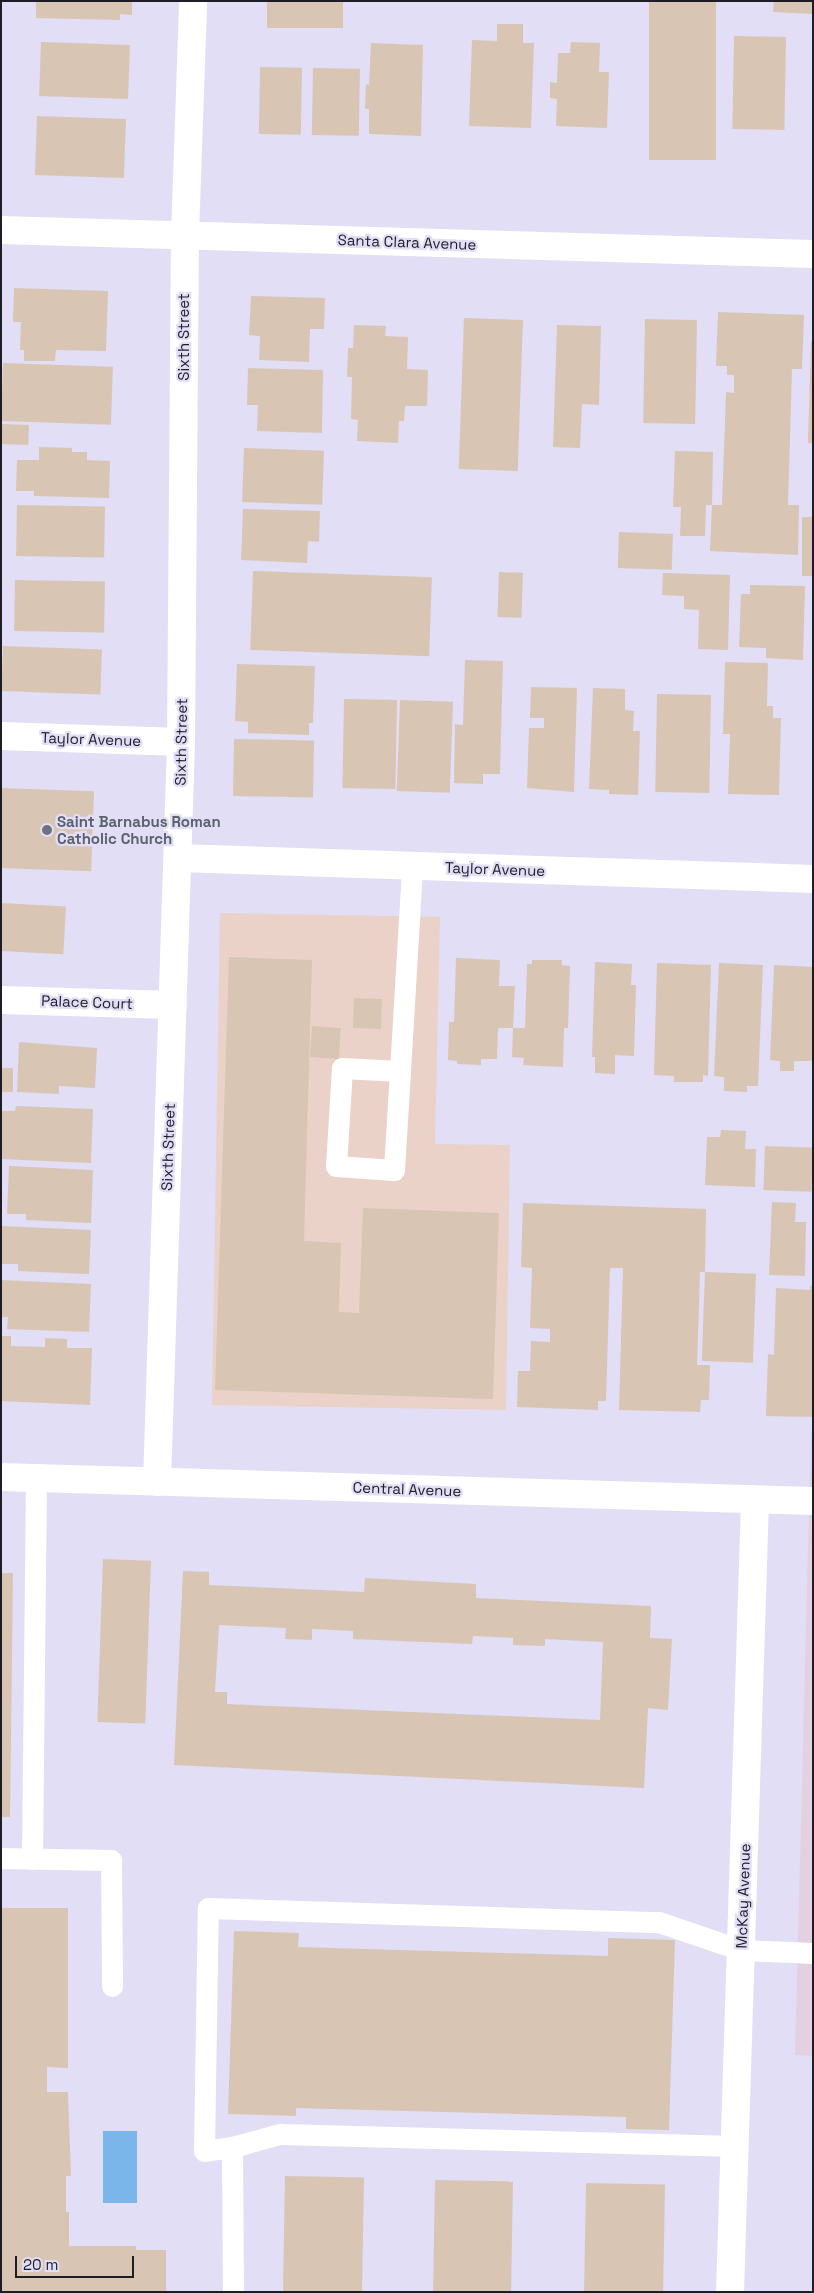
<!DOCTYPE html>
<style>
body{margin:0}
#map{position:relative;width:814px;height:2293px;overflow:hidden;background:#e1def6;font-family:"Space Grotesk",sans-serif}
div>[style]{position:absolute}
.commercial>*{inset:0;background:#e3d1e2}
.education>*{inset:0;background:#ead2c8}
.water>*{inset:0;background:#7bb6eb;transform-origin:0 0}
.building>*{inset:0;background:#d9c5b4;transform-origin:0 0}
.service>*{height:21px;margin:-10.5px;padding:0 10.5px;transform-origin:10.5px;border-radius:10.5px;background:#fff}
.minor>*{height:28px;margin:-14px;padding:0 14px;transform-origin:14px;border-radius:14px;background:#fff}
.tertiary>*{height:28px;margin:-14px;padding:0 14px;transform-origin:14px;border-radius:14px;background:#fff}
.dots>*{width:14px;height:14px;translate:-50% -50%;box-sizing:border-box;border:2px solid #e1def6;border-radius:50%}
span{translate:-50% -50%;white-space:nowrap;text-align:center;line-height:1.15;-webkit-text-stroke:4.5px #e1def6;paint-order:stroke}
.street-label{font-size:15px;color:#1e1d26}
.worship-label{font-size:15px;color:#5b616d;font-weight:700}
.left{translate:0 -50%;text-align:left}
.frame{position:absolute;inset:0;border:2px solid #1e1d26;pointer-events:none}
.scale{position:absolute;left:15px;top:2256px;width:119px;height:22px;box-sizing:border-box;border:2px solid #1e1d26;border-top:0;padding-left:6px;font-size:15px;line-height:18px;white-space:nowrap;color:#1e1d26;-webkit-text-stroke:4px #e1def6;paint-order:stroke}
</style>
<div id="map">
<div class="commercial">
<i style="clip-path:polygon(811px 1433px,813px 1433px,813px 2056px,795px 2055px)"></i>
</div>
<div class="education">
<i style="clip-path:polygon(220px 913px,440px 917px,435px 1144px,510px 1145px,506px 1410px,212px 1405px)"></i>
</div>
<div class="water">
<i style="left:103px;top:2131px;width:34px;height:72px"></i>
</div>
<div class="building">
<i style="clip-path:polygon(36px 1px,132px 1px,132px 15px,120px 14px,120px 20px,36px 18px)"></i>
<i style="left:267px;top:1px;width:76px;height:27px"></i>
<i style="left:649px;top:1px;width:67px;height:159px"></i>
<i style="clip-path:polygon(774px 1px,812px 1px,812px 14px,773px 12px)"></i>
<i style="clip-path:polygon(497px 24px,523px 24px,523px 43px,534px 43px,531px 128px,469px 126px,472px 40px,497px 41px)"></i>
<i style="left:734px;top:36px;width:52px;height:93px;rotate:1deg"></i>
<i style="left:41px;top:42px;width:89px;height:54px;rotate:2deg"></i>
<i style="clip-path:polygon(571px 42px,600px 43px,599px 72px,609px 72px,607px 128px,556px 126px,557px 99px,550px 98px,550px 82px,557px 83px,558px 53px,570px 53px)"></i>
<i style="clip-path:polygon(371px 43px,423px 45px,421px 136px,369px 134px,369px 109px,365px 109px,366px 84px,369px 85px)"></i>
<i style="left:260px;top:67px;width:42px;height:67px;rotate:1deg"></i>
<i style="left:313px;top:68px;width:47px;height:67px;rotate:1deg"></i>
<i style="left:37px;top:116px;width:89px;height:59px;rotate:2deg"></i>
<i style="clip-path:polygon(14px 288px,108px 291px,106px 351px,56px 350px,55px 361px,24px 361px,24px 350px,20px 350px,21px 322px,13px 322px)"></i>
<i style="clip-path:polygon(251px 296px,325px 298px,324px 329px,310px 329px,309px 362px,259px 360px,260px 336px,249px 335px)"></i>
<i style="clip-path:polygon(718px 312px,804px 315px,802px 369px,792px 369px,788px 505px,799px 505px,798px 555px,710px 551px,712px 505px,722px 505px,726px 392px,734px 393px,734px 375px,727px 375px,727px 366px,716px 366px)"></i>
<i style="left:464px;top:318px;width:59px;height:151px;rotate:2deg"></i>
<i style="left:645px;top:319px;width:52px;height:104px;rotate:1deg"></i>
<i style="clip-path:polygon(354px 325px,386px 326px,385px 336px,408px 337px,407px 369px,428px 370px,427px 406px,405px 406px,404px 421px,399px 421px,398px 443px,357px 441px,358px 420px,351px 419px,352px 377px,347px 377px,348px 348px,353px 348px)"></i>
<i style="clip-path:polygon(557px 325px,601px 326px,599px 405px,582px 404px,580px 448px,553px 447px)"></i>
<i style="clip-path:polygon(811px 341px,813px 341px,813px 443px,808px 443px)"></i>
<i style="left:3px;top:363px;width:110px;height:58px;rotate:2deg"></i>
<i style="clip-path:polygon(248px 368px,323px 370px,322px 433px,257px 431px,258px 405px,247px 405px)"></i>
<i style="left:1px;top:424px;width:28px;height:20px;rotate:2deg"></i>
<i style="clip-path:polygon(39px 447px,72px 448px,72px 452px,87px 452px,87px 460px,110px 461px,109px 498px,34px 496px,34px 491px,16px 491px,17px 460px,39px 460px)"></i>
<i style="left:244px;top:448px;width:80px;height:54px;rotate:2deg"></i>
<i style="clip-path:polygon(675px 451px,713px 452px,712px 505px,706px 505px,705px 536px,680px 536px,681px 507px,673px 507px)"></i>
<i style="left:17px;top:505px;width:88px;height:51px;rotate:1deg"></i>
<i style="clip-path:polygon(243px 509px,320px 511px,319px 542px,308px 541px,307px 563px,241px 560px)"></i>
<i style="left:802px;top:517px;width:11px;height:59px"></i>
<i style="left:619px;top:532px;width:54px;height:36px;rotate:2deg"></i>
<i style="left:253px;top:571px;width:179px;height:79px;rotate:2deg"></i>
<i style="left:499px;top:572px;width:24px;height:45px;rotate:2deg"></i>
<i style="clip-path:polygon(663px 573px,730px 575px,728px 650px,698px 649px,699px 610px,684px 609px,684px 596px,662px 595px)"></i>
<i style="left:15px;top:580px;width:90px;height:51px;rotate:1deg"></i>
<i style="clip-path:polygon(750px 585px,805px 586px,803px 660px,766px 658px,766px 648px,739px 647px,741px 594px,750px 594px)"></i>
<i style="left:3px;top:646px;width:99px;height:45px;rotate:2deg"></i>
<i style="clip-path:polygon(465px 660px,503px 661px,500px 774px,483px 774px,483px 784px,454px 783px,455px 724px,463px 725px)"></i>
<i style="clip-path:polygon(725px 662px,768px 663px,767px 706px,773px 706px,773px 718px,781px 718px,779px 795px,728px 794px,730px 734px,723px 734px)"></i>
<i style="clip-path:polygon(237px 664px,315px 666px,313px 723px,309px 723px,309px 735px,248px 733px,248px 722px,235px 721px)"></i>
<i style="clip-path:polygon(531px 687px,577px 688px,574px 792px,527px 788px,529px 728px,544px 728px,544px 718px,530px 718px)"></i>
<i style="clip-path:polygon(593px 688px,625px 689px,625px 710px,634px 711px,633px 731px,640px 731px,638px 795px,609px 794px,609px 790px,589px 789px)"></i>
<i style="left:657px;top:694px;width:54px;height:98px;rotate:1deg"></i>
<i style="left:344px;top:699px;width:53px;height:89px;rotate:1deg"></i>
<i style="left:400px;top:700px;width:53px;height:91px;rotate:2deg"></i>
<i style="left:234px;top:739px;width:80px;height:57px;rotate:1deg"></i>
<i style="left:1px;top:788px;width:93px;height:80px;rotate:2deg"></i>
<i style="left:1px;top:903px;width:65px;height:48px;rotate:3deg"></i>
<i style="clip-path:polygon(229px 957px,312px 960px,304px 1241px,341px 1243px,339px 1312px,359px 1313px,363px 1208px,499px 1213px,493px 1399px,215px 1390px)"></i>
<i style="clip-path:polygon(456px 958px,500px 960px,499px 986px,515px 986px,513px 1028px,525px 1028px,527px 964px,532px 964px,532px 960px,562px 960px,562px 965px,570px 966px,568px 1028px,564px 1028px,563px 1067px,523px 1065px,524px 1058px,512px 1057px,513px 1028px,498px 1028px,497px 1059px,481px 1059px,481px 1065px,457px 1064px,457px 1061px,448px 1060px,449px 1022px,454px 1022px)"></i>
<i style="clip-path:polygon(595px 962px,632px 964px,631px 985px,636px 985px,634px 1056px,615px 1055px,615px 1074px,595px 1073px,595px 1057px,592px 1057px)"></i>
<i style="clip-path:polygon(657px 963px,711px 965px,708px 1076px,703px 1075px,703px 1082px,674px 1082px,674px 1076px,654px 1075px)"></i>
<i style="clip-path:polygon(719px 963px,763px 965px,758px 1086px,747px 1086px,747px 1092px,724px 1091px,724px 1077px,714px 1076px)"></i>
<i style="clip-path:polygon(774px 965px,813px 967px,812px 1061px,794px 1061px,794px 1071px,780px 1071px,780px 1061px,770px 1060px)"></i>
<i style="left:354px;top:998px;width:28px;height:30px;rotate:2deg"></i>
<i style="left:312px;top:1026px;width:29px;height:31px;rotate:4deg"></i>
<i style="clip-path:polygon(19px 1042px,97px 1048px,95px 1088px,59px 1086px,59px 1094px,17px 1092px)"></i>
<i style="left:1px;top:1068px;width:12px;height:24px"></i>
<i style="clip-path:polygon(16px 1106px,93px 1109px,91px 1163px,1px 1159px,1px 1111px,15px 1111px)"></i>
<i style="clip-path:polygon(721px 1130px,746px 1131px,745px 1149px,756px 1149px,755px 1187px,705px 1185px,707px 1137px,720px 1137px)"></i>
<i style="left:765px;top:1146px;width:48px;height:44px;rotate:2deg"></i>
<i style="clip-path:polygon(9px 1166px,93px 1170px,91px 1223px,26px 1220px,26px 1214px,7px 1214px)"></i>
<i style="clip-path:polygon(772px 1202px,796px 1203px,795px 1222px,806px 1222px,805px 1276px,769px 1275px)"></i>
<i style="clip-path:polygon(523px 1203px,706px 1209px,705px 1272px,700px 1272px,697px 1365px,710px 1365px,709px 1400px,701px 1400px,700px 1412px,619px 1410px,623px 1268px,610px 1268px,606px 1401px,598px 1401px,598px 1410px,517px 1407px,518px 1371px,530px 1371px,531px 1341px,550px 1342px,550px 1329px,530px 1328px,532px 1268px,521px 1267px)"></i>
<i style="clip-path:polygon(1px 1226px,91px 1230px,89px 1274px,18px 1271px,18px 1264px,1px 1264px)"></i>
<i style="left:705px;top:1272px;width:51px;height:89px;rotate:2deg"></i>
<i style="clip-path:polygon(1px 1280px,91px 1284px,89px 1332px,7px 1329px,8px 1317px,1px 1317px)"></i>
<i style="clip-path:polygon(810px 1286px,813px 1286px,813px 1417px,766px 1416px,768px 1354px,774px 1355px,776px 1288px,810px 1290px)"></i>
<i style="clip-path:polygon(1px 1336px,11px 1336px,11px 1346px,45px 1347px,45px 1338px,67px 1339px,67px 1348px,92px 1348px,90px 1405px,1px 1401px)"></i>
<i style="left:103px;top:1559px;width:48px;height:163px;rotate:2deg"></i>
<i style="clip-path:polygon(evenodd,183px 1571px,209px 1572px,209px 1585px,364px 1592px,365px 1578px,476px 1584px,476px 1598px,651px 1606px,650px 1638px,672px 1639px,668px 1710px,648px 1708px,644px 1788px,174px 1765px,183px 1571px,219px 1625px,286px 1628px,285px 1639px,312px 1640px,312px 1629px,353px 1631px,353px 1639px,472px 1644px,473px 1636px,513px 1638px,513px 1645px,545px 1646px,545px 1639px,603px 1642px,600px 1720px,227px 1704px,227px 1692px,215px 1692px,219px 1625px)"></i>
<i style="clip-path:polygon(1px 1573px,13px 1573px,10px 1817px,1px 1817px)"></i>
<i style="clip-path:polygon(1px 1908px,68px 1908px,68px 2068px,47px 2067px,47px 2092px,68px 2092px,71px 2176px,66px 2176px,66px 2212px,69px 2212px,69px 2246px,136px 2246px,136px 2250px,166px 2250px,166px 2292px,1px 2292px)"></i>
<i style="clip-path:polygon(234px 1931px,299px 1933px,298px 1947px,608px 1956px,608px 1938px,675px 1940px,669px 2130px,626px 2129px,626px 2117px,296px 2108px,296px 2116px,228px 2114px)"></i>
<i style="left:285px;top:2176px;width:79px;height:116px;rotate:1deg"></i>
<i style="left:435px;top:2180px;width:78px;height:112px;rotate:1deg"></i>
<i style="left:586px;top:2183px;width:79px;height:109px;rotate:1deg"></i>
</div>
<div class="service">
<i style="left:400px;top:1071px;width:99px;rotate:93.5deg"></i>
<i style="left:394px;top:1170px;width:58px;rotate:-176.1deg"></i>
<i style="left:336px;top:1166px;width:98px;rotate:-86.5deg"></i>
<i style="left:342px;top:1068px;width:58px;rotate:3deg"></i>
<i style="left:400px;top:1071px;width:205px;rotate:-86.6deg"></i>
<i style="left:1px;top:1858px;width:110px;rotate:1deg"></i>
<i style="left:111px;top:1860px;width:126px;rotate:89.5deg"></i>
<i style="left:32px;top:1859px;width:381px;rotate:-89.4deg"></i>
<i style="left:232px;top:2147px;width:28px;rotate:172deg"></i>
<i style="left:204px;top:2151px;width:243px;rotate:-89.1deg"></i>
<i style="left:208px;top:1908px;width:451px;rotate:1.8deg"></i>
<i style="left:659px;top:1922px;width:87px;rotate:18.9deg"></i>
<i style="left:741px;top:1950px;width:72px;rotate:2.4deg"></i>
<i style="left:233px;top:2292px;width:145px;rotate:-90.4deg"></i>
<i style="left:232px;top:2147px;width:50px;rotate:-15.2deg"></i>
<i style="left:280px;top:2134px;width:455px;rotate:1.5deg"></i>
</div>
<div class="minor">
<i style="left:1px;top:230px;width:812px;rotate:1.69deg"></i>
<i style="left:1px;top:736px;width:180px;rotate:1.9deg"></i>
<i style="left:178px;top:858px;width:635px;rotate:1.89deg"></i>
<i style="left:1px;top:1000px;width:172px;rotate:1.7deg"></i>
<i style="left:157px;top:1482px;width:740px;rotate:-88.14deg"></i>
<i style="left:181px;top:742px;width:507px;rotate:-89.55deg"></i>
<i style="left:185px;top:235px;width:234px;rotate:-88deg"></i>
<i style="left:730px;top:2292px;width:793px;rotate:-88.19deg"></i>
</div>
<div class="tertiary">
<i style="left:1px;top:1477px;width:812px;rotate:1.69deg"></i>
</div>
<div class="dots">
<i style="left:47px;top:830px;background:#6b7280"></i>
</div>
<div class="street-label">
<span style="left:407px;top:242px;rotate:2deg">Santa Clara Avenue</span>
<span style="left:184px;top:337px;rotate:-90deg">Sixth Street</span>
<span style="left:91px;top:739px;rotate:2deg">Taylor Avenue</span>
<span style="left:181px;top:742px;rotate:-89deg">Sixth Street</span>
<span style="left:495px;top:869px;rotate:2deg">Taylor Avenue</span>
<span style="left:87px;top:1002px;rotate:2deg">Palace Court</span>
<span style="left:168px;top:1147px;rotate:-88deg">Sixth Street</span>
<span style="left:407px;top:1489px;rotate:2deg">Central Avenue</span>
<span style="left:743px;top:1896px;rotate:-88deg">McKay Avenue</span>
</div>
<div class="worship-label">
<span class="left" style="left:57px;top:830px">Saint Barnabus Roman<br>Catholic Church</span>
</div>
<div class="frame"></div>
<div class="scale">20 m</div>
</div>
